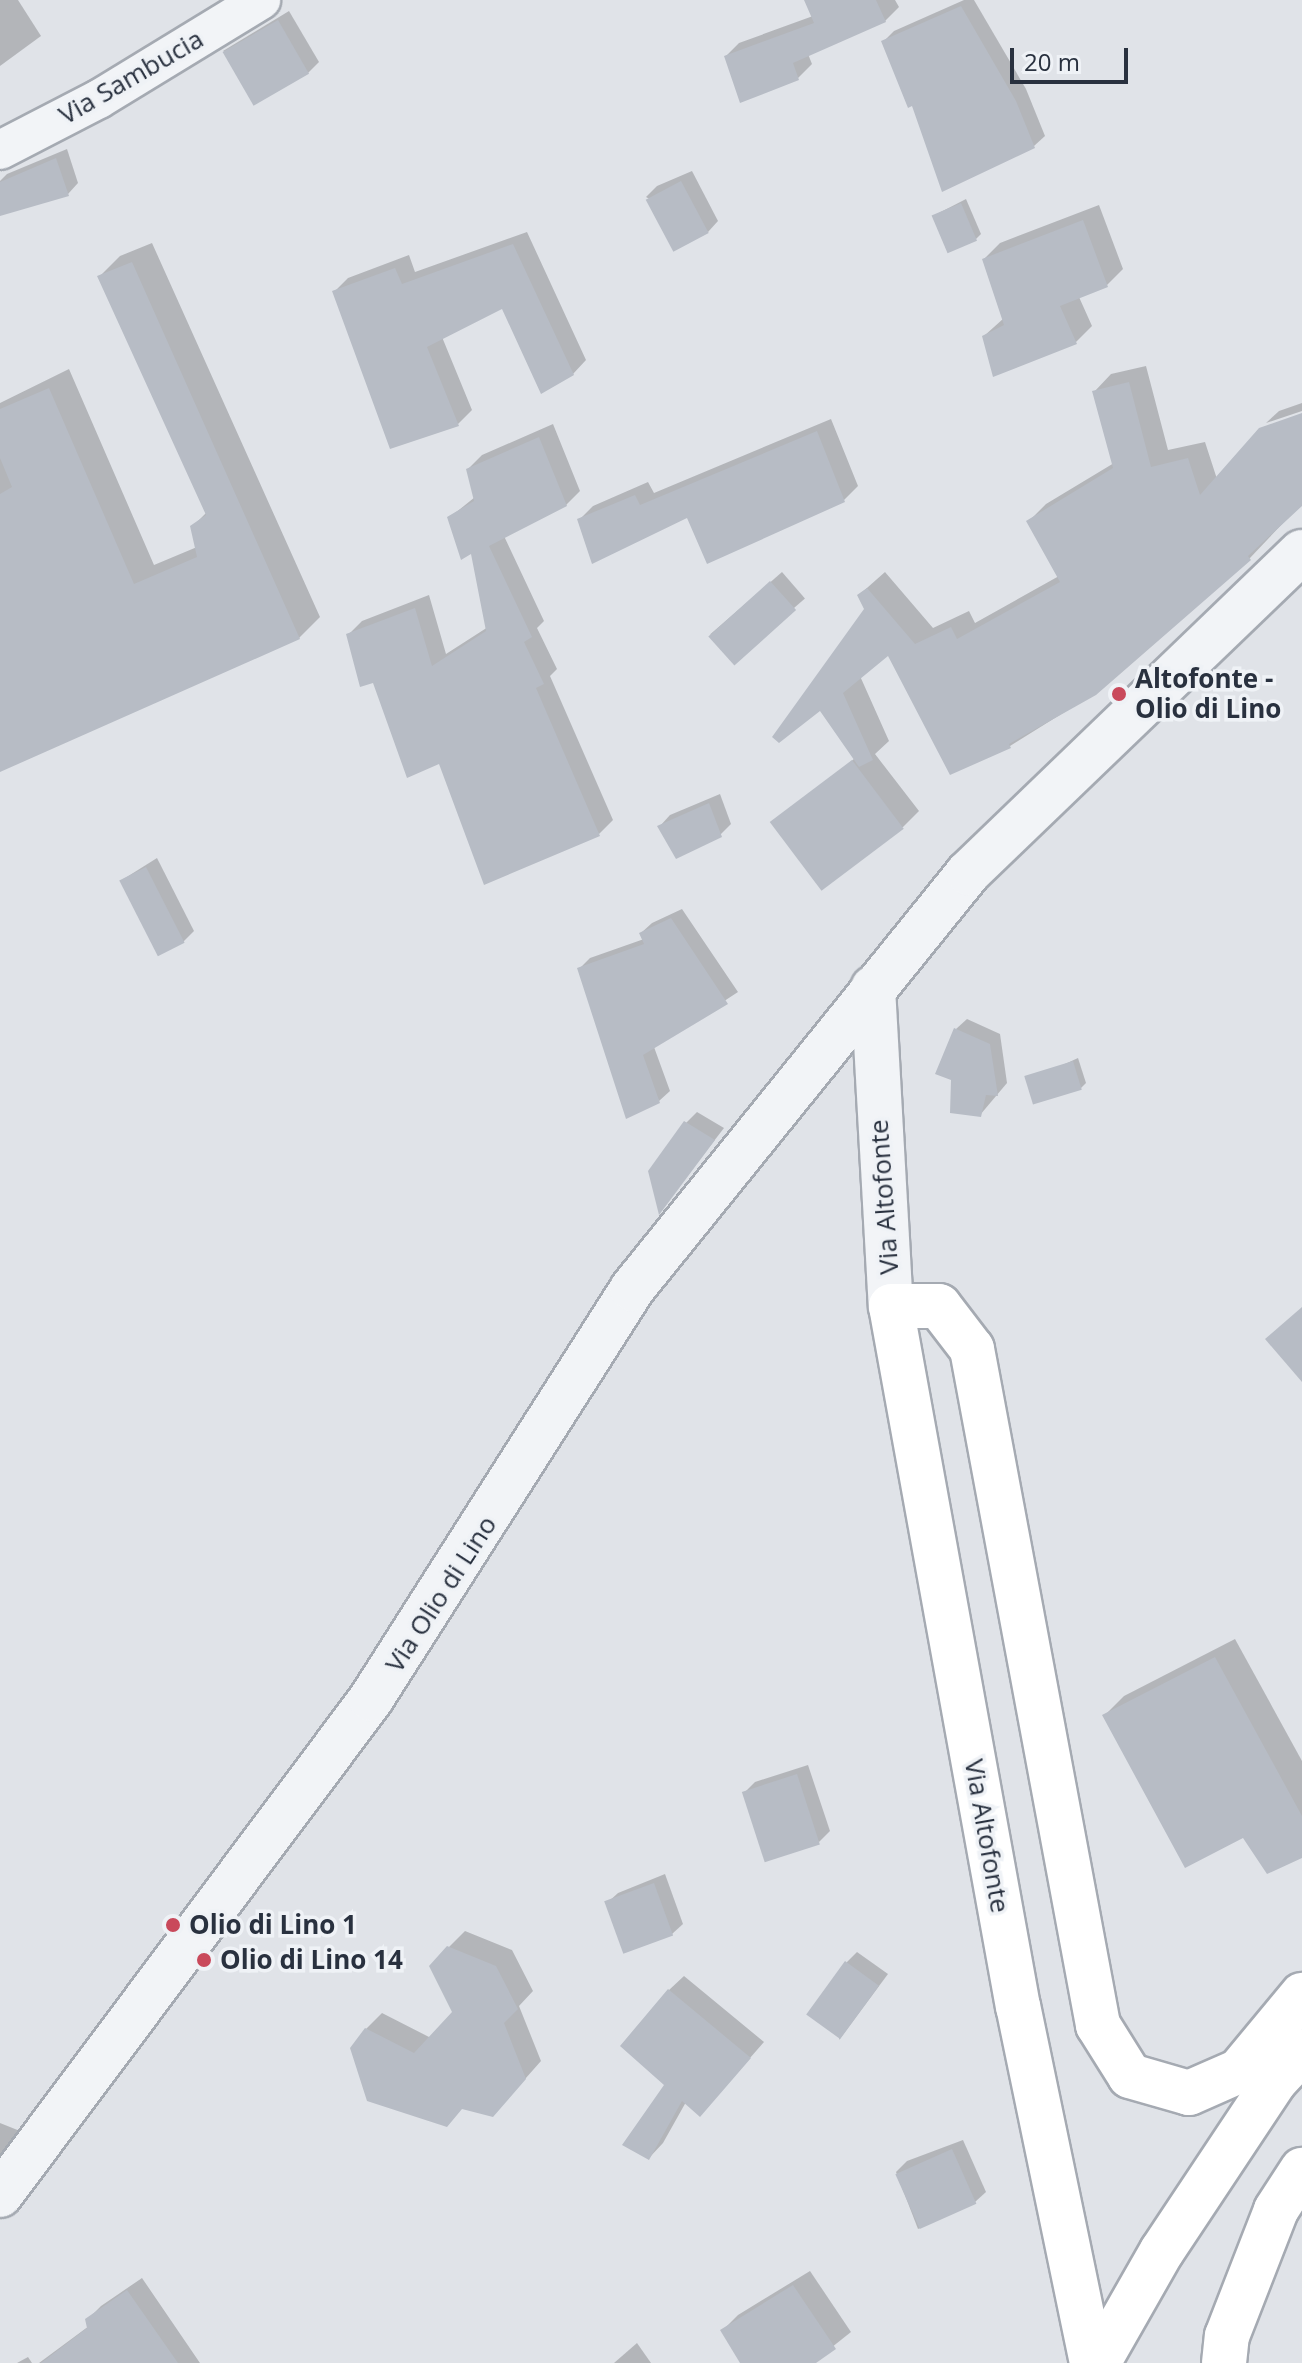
<!DOCTYPE html>
<style>
body{margin:0}
#map{position:relative;width:1302px;height:2363px;overflow:hidden;background:#e0e3e8;font-family:"Open Sans",sans-serif}
div>[style]{position:absolute}
.shadow>*{inset:0;background:#0003;transform-origin:0 0}
.building>*{inset:0;background:#b7bcc5;transform-origin:0 0}
.roads{filter:drop-shadow(2px 0 #a5aab2) drop-shadow(-2px 0 #a5aab2) drop-shadow(0 2px #a5aab2) drop-shadow(0 -2px #a5aab2)}
.minor>*{height:38px;margin:-19px;padding:0 19px;transform-origin:19px;border-radius:19px;background:#f2f4f7}
.tertiary>*{height:44px;margin:-22px;padding:0 22px;transform-origin:22px;border-radius:22px;background:#f2f4f7}
.secondary>*{height:44px;margin:-22px;padding:0 22px;transform-origin:22px;border-radius:22px;background:#fff}
.primary>*{height:44px;margin:-22px;padding:0 22px;transform-origin:22px;border-radius:22px;background:#fff}
.dots>*{width:22px;height:22px;translate:-50% -50%;box-sizing:border-box;border:4px solid #eff2f6;border-radius:50%}
span{translate:-50% -50%;white-space:nowrap;text-align:center;line-height:1.15;-webkit-text-stroke:7px #eff2f6;paint-order:stroke}
.street-label{font-size:26px;color:#29313f}
.poi-label{font-size:26px;color:#29313f;font-weight:700}
.left{translate:0 -50%;text-align:left}
.scale{position:absolute;left:1010px;top:48px;width:118px;height:36px;box-sizing:border-box;border:4px solid #29313f;border-top:0;padding-left:10px;font-size:24px;line-height:28px;white-space:nowrap;color:#29313f;-webkit-text-stroke:6px #eff2f6;paint-order:stroke}
</style>
<div id="map">
<div class="shadow">
<i style="clip-path:polygon(0 0,18px 0,41px 36px,0 66px)"></i>
<i style="clip-path:polygon(806px 0,895px 0,899px 7px,885px 21px,808px 54px,812px 64px,798px 78px,726px 56px,739px 43px,813px 16px)"></i>
<i style="clip-path:polygon(964px 0,974px 0,1026px 89px,1045px 136px,1034px 146px,913px 103px,883px 42px,894px 31px)"></i>
<i style="clip-path:polygon(289px 11px,319px 62px,308px 73px,223px 51px)"></i>
<i style="clip-path:polygon(67px 149px,78px 183px,68px 194px,0 195px,0 181px,7px 174px)"></i>
<i style="clip-path:polygon(692px 171px,718px 221px,708px 232px,646px 197px,657px 186px)"></i>
<i style="clip-path:polygon(966px 199px,981px 234px,976px 239px,933px 216px)"></i>
<i style="clip-path:polygon(1099px 205px,1123px 269px,1107px 285px,1079px 297px,1092px 326px,1076px 342px,984px 336px,1004px 318px,984px 259px,1000px 243px)"></i>
<i style="clip-path:polygon(527px 232px,586px 360px,573px 374px,503px 306px,442px 337px,472px 410px,458px 424px,334px 292px,348px 278px,409px 255px,415px 272px)"></i>
<i style="clip-path:polygon(152px 243px,320px 617px,299px 638px,0 770px,0 403px,69px 369px,154px 565px,197px 547px,192px 527px,207px 512px,99px 277px,120px 256px)"></i>
<i style="clip-path:polygon(1146px 366px,1168px 450px,1205px 442px,1217px 479px,1302px 415px,1302px 503px,1250px 558px,1095px 693px,1010px 746px,951px 773px,889px 653px,860px 676px,889px 741px,875px 754px,919px 811px,903px 827px,776px 826px,855px 758px,820px 708px,866px 609px,859px 595px,885px 572px,933px 628px,969px 611px,975px 623px,1059px 576px,1028px 522px,1046px 504px,1114px 463px,1094px 392px,1111px 374px)"></i>
<i style="clip-path:polygon(1302px 403px,1302px 411px,1266px 423px,1279px 411px)"></i>
<i style="clip-path:polygon(831px 419px,858px 486px,844px 500px,579px 520px,593px 506px,648px 482px,654px 493px)"></i>
<i style="clip-path:polygon(553px 424px,580px 491px,566px 505px,504px 536px,544px 621px,537px 628px,557px 669px,550px 676px,613px 820px,599px 834px,440px 761px,375px 680px,348px 635px,362px 621px,429px 595px,446px 654px,488px 627px,473px 552px,449px 518px,475px 497px,468px 469px,482px 455px)"></i>
<i style="left:782px;top:572px;width:35px;height:95px;rotate:49deg"></i>
<i style="clip-path:polygon(720px 794px,731px 824px,720px 835px,660px 826px,670px 815px)"></i>
<i style="clip-path:polygon(157px 858px,194px 931px,183px 942px,122px 880px)"></i>
<i style="clip-path:polygon(682px 909px,738px 992px,654px 1047px,670px 1091px,659px 1101px,579px 969px,590px 958px,644px 939px,641px 933px,652px 923px)"></i>
<i style="clip-path:polygon(967px 1019px,1000px 1034px,1007px 1083px,980px 1115px,956px 1029px)"></i>
<i style="clip-path:polygon(1078px 1058px,1086px 1083px,1081px 1088px,1028px 1081px)"></i>
<i style="clip-path:polygon(697px 1112px,724px 1128px,660px 1211px,686px 1123px)"></i>
<i style="clip-path:polygon(1235px 1639px,1302px 1761px,1302px 1856px,1244px 1836px,1104px 1716px,1124px 1696px)"></i>
<i style="clip-path:polygon(808px 1765px,830px 1831px,819px 1842px,744px 1793px,755px 1782px)"></i>
<i style="clip-path:polygon(665px 1874px,683px 1924px,672px 1934px,607px 1903px,618px 1893px)"></i>
<i style="clip-path:polygon(465px 1931px,512px 1950px,533px 1991px,519px 2006px,541px 2061px,493px 2115px,366px 2029px,382px 2013px,431px 2038px,455px 2013px,449px 1947px)"></i>
<i style="clip-path:polygon(857px 1952px,888px 1974px,839px 2040px,847px 1962px)"></i>
<i style="clip-path:polygon(684px 1976px,764px 2042px,700px 2115px,686px 2102px,663px 2143px,649px 2158px,667px 2085px,669px 1990px)"></i>
<i style="clip-path:polygon(0 2123px,20px 2131px,0 2164px)"></i>
<i style="clip-path:polygon(963px 2140px,986px 2192px,975px 2202px,918px 2229px,896px 2172px,907px 2161px)"></i>
<i style="clip-path:polygon(810px 2271px,851px 2332px,812px 2363px,742px 2363px,722px 2331px,738px 2315px)"></i>
<i style="clip-path:polygon(142px 2278px,200px 2363px,39px 2363px,89px 2326px,87px 2320px,101px 2306px)"></i>
<i style="clip-path:polygon(637px 2343px,651px 2363px,614px 2363px)"></i>
<i style="clip-path:polygon(28px 2357px,32px 2363px,17px 2363px)"></i>
</div>
<div class="building">
<i style="clip-path:polygon(804px 0,876px 0,886px 22px,793px 63px,799px 80px,740px 103px,724px 56px,814px 23px)"></i>
<i style="clip-path:polygon(961px 6px,1016px 101px,1035px 148px,942px 192px,912px 106px,908px 108px,881px 41px)"></i>
<i style="left:278px;top:20px;width:62px;height:64px;rotate:60deg"></i>
<i style="clip-path:polygon(56px 158px,69px 196px,0 216px,0 182px)"></i>
<i style="left:681px;top:181px;width:59px;height:40px;rotate:62deg"></i>
<i style="left:961px;top:203px;width:41px;height:32px;rotate:67deg"></i>
<i style="clip-path:polygon(1083px 220px,1108px 287px,1060px 306px,1077px 344px,993px 377px,982px 336px,1004px 325px,982px 259px)"></i>
<i style="clip-path:polygon(513px 244px,574px 375px,541px 394px,502px 309px,427px 347px,459px 426px,390px 449px,332px 291px,395px 268px,402px 284px)"></i>
<i style="clip-path:polygon(132px 262px,300px 639px,0 772px,0 494px,12px 487px,0 458px,0 409px,49px 388px,134px 584px,197px 557px,190px 526px,206px 515px,97px 276px)"></i>
<i style="clip-path:polygon(1129px 382px,1151px 467px,1188px 458px,1200px 495px,1259px 428px,1302px 413px,1302px 506px,1248px 556px,1251px 560px,1096px 695px,1009px 744px,1011px 748px,950px 775px,888px 656px,843px 693px,873px 760px,859px 767px,820px 711px,779px 743px,772px 737px,864px 609px,857px 595px,867px 588px,915px 644px,951px 627px,957px 639px,1060px 582px,1026px 521px,1113px 468px,1092px 391px)"></i>
<i style="clip-path:polygon(817px 431px,845px 502px,707px 564px,687px 518px,592px 564px,577px 519px,635px 495px,640px 505px)"></i>
<i style="clip-path:polygon(539px 437px,567px 506px,489px 546px,532px 637px,524px 642px,544px 684px,536px 688px,600px 836px,484px 885px,439px 764px,407px 778px,373px 683px,360px 687px,346px 634px,415px 608px,432px 666px,486px 631px,471px 554px,461px 560px,447px 517px,474px 501px,466px 469px)"></i>
<i style="left:770px;top:581px;width:39px;height:83px;rotate:48deg"></i>
<i style="left:852px;top:760px;width:86px;height:103px;rotate:53deg"></i>
<i style="clip-path:polygon(709px 803px,722px 837px,676px 859px,657px 826px)"></i>
<i style="left:146px;top:867px;width:85px;height:30px;rotate:63deg"></i>
<i style="clip-path:polygon(671px 918px,728px 1004px,643px 1055px,660px 1103px,626px 1119px,577px 968px,644px 944px,639px 933px)"></i>
<i style="clip-path:polygon(954px 1028px,990px 1044px,998px 1096px,986px 1095px,981px 1117px,950px 1113px,951px 1080px,935px 1074px)"></i>
<i style="left:1073px;top:1061px;width:30px;height:51px;rotate:73deg"></i>
<i style="clip-path:polygon(684px 1121px,715px 1140px,659px 1215px,648px 1171px)"></i>
<i style="clip-path:polygon(1302px 1307px,1302px 1382px,1265px 1339px)"></i>
<i style="clip-path:polygon(1215px 1657px,1302px 1816px,1302px 1858px,1267px 1874px,1243px 1838px,1185px 1868px,1102px 1715px)"></i>
<i style="left:797px;top:1774px;width:74px;height:58px;rotate:72deg"></i>
<i style="left:654px;top:1883px;width:56px;height:53px;rotate:70deg"></i>
<i style="clip-path:polygon(447px 1946px,496px 1966px,518px 2009px,504px 2023px,526px 2079px,493px 2117px,462px 2109px,447px 2127px,367px 2101px,350px 2048px,365px 2028px,414px 2053px,452px 2012px,429px 1966px)"></i>
<i style="left:845px;top:1961px;width:42px;height:66px;rotate:36deg"></i>
<i style="clip-path:polygon(668px 1989px,751px 2058px,700px 2117px,682px 2101px,649px 2160px,622px 2145px,664px 2085px,620px 2046px)"></i>
<i style="left:952px;top:2149px;width:60px;height:62px;rotate:66deg"></i>
<i style="clip-path:polygon(793px 2285px,836px 2349px,816px 2363px,740px 2363px,720px 2330px)"></i>
<i style="clip-path:polygon(127px 2290px,178px 2363px,41px 2363px,87px 2328px,85px 2319px)"></i>
</div>
<div class="roads">
<div class="minor">
<i style="left:0;top:150px;width:111px;rotate:-27.3deg"></i>
<i style="left:99px;top:99px;width:190px;rotate:-31.4deg"></i>
</div>
<div class="tertiary">
<i style="left:873px;top:988px;width:319px;rotate:86.8deg"></i>
<i style="left:0;top:2195px;width:619px;rotate:-53.2deg"></i>
<i style="left:371px;top:1699px;width:486px;rotate:-57.5deg"></i>
<i style="left:632px;top:1289px;width:535px;rotate:-51.07deg"></i>
<i style="left:968px;top:873px;width:463px;rotate:-43.9deg"></i>
</div>
<div class="secondary">
<i style="left:1092px;top:2363px;width:364px;rotate:-101.7deg"></i>
<i style="left:1018px;top:2007px;width:712px;rotate:-100.27deg"></i>
<i style="left:891px;top:1306px;width:48px"></i>
<i style="left:939px;top:1306px;width:54px;rotate:52.5deg"></i>
<i style="left:972px;top:1349px;width:688px;rotate:79.44deg"></i>
<i style="left:1098px;top:2025px;width:60px;rotate:57.9deg"></i>
<i style="left:1130px;top:2076px;width:61px;rotate:16.1deg"></i>
<i style="left:1189px;top:2093px;width:55px;rotate:-23.7deg"></i>
<i style="left:1239px;top:2071px;width:99px;rotate:-50.3deg"></i>
<i style="left:1224px;top:2363px;width:27px;rotate:-84deg"></i>
<i style="left:1227px;top:2336px;width:135px;rotate:-68.7deg"></i>
<i style="left:1276px;top:2210px;width:48px;rotate:-57deg"></i>
</div>
<div class="primary">
<i style="left:1098px;top:2363px;width:129px;rotate:-60.3deg"></i>
<i style="left:1162px;top:2251px;width:204px;rotate:-56.4deg"></i>
<i style="left:1275px;top:2081px;width:40px;rotate:-47deg"></i>
</div>
</div>
<div class="dots">
<i style="left:1119px;top:694px;background:#c9495b"></i>
<i style="left:173px;top:1925px;background:#c9495b"></i>
<i style="left:204px;top:1960px;background:#c9495b"></i>
</div>
<div class="street-label">
<span style="left:131px;top:77px;rotate:-30deg">Via Sambucia</span>
<span style="left:884px;top:1197px;rotate:-94deg">Via Altofonte</span>
<span style="left:441px;top:1594px;rotate:-57deg">Via Olio di Lino</span>
<span style="left:987px;top:1836px;rotate:80deg">Via Altofonte</span>
</div>
<div class="poi-label">
<span class="left" style="left:1135px;top:694px">Altofonte -<br>Olio di Lino</span>
<span class="left" style="left:189px;top:1925px">Olio di Lino 1</span>
<span class="left" style="left:220px;top:1960px">Olio di Lino 14</span>
</div>
<div class="scale">20 m</div>
</div>
